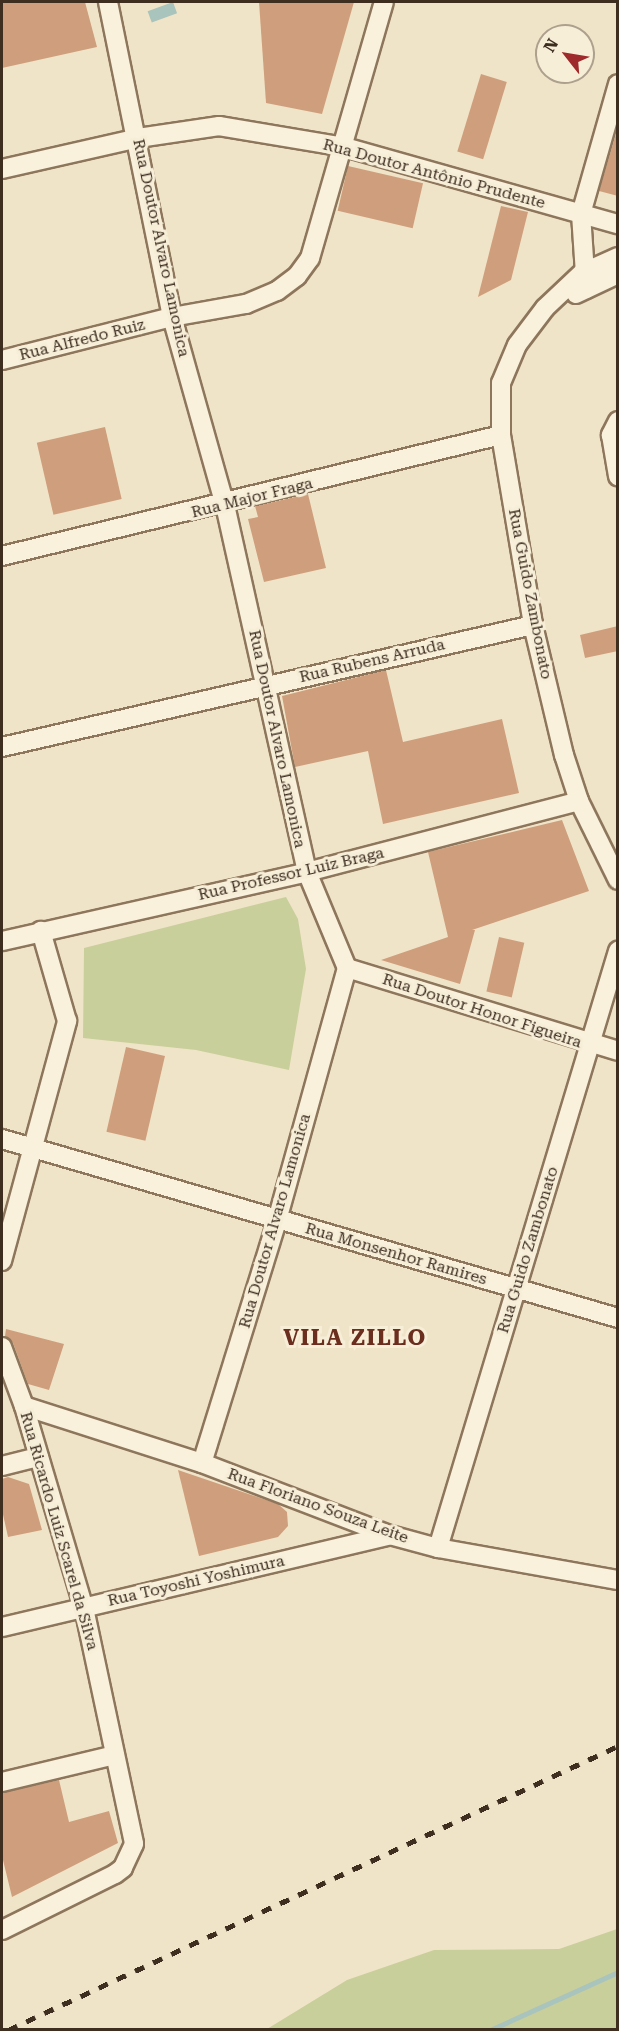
<!DOCTYPE html>
<meta charset="utf-8">
<style>
body{margin:0}
#map{position:relative;width:619px;height:2031px;overflow:hidden;background:#f0e4c8;font-family:"Roboto Serif",serif}
div>[style]{position:absolute}
.green>*{inset:0;background:#c9cf9b}
.water>*{inset:0;background:#a9c4bc;transform-origin:0 0}
.stream>*{height:5px;margin:-2.5px;padding:0 2.5px;transform-origin:2.5px;border-radius:2.5px;background:#a9c4bc}
.building>*{inset:0;background:#cf9f7d;transform-origin:0 0}
.roads{filter:drop-shadow(2px 0 #8d765c) drop-shadow(-2px 0 #8d765c) drop-shadow(0 2px #8d765c) drop-shadow(0 -2px #8d765c)}
.street>*{height:18px;margin:-9px;padding:0 9px;transform-origin:9px;border-radius:9px;background:#faf1dc}
.rail>*{height:4.5px;margin-top:-2.25px;transform-origin:0;background:repeating-linear-gradient(90deg,#3d2e20 0 10px,transparent 0 20px)}
span{translate:-50% -50%;white-space:nowrap;text-align:center;line-height:1.15;-webkit-text-stroke:6px #f7eed8;paint-order:stroke}
.street-label{font-size:16px;color:#3d2e20}
.district-label{font-size:22px;color:#6b2e1e;font-weight:700;letter-spacing:1.5px}
.frame{position:absolute;inset:0;border:3px solid #3d2e20;pointer-events:none}
.north{position:absolute;left:535px;top:24px;width:60px;height:60px;box-sizing:border-box;background:#f7eed8;border:2px solid #ada18e;border-radius:50%;rotate:301deg;font-size:16px;font-weight:700;line-height:24px;text-align:center;color:#3d2e20}
.north::after{content:'';display:block;margin:auto;width:21px;height:27px;background:#9e2a2b;clip-path:polygon(50% 0,100% 100%,50% 72%,0 100%)}
</style>
<div id="map">
<div class="green">
<i style="clip-path:polygon(286px 897px,298px 919px,306px 969px,289px 1070px,196px 1050px,83px 1038px,84px 948px)"></i>
<i style="clip-path:polygon(617px 1929px,617px 2029px,267px 2029px,347px 1980px,434px 1950px,559px 1949px)"></i>
</div>
<div class="water">
<i style="left:173px;top:2px;width:12px;height:27px;rotate:70deg"></i>
</div>
<div class="stream">
<i style="left:490px;top:2030px;width:141px;rotate:-24.4deg"></i>
</div>
<div class="building">
<i style="clip-path:polygon(2px 2px,85px 2px,97px 47px,2px 68px)"></i>
<i style="clip-path:polygon(259px 2px,354px 2px,322px 114px,266px 103px)"></i>
<i style="left:481px;top:74px;width:27px;height:81px;rotate:17deg"></i>
<i style="clip-path:polygon(618px 127px,618px 196px,599px 191px)"></i>
<i style="left:348px;top:166px;width:77px;height:46px;rotate:13deg"></i>
<i style="clip-path:polygon(501px 206px,528px 212px,511px 280px,478px 297px)"></i>
<i style="left:105px;top:427px;width:74px;height:70px;rotate:77deg"></i>
<i style="clip-path:polygon(308px 494px,326px 568px,264px 582px,248px 519px,258px 517px,255px 506px)"></i>
<i style="clip-path:polygon(618px 626px,618px 651px,585px 658px,580px 635px)"></i>
<i style="clip-path:polygon(386px 670px,403px 742px,502px 719px,519px 793px,383px 824px,368px 751px,295px 767px,282px 696px)"></i>
<i style="clip-path:polygon(562px 820px,589px 891px,472px 930px,475px 930px,460px 984px,381px 960px,448px 937px,428px 852px)"></i>
<i style="left:499px;top:937px;width:26px;height:56px;rotate:13deg"></i>
<i style="left:126px;top:1047px;width:40px;height:87px;rotate:13deg"></i>
<i style="clip-path:polygon(6px 1329px,64px 1344px,49px 1390px,28px 1384px,13px 1343px,5px 1336px)"></i>
<i style="clip-path:polygon(178px 1470px,278px 1504px,287px 1512px,288px 1526px,278px 1537px,199px 1556px)"></i>
<i style="clip-path:polygon(8px 1477px,29px 1484px,42px 1530px,8px 1537px,2px 1510px,2px 1479px)"></i>
<i style="clip-path:polygon(59px 1780px,69px 1822px,109px 1811px,118px 1843px,12px 1897px,2px 1856px,2px 1793px)"></i>
</div>
<div class="roads">
<div class="street">
<i style="left:108px;top:2px;width:321px;rotate:78.5deg"></i>
<i style="left:172px;top:317px;width:195px;rotate:74.3deg"></i>
<i style="left:225px;top:505px;width:376px;rotate:77.4deg"></i>
<i style="left:307px;top:872px;width:104px;rotate:67.4deg"></i>
<i style="left:347px;top:968px;width:263px;rotate:105.5deg"></i>
<i style="left:277px;top:1221px;width:253px;rotate:107.2deg"></i>
<i style="left:2px;top:169px;width:139px;rotate:-12.8deg"></i>
<i style="left:138px;top:138px;width:82px;rotate:-8.4deg"></i>
<i style="left:219px;top:126px;width:128px;rotate:9.5deg"></i>
<i style="left:345px;top:147px;width:284px;rotate:15.8deg"></i>
<i style="left:618px;top:257px;width:39px;rotate:156deg"></i>
<i style="left:582px;top:273px;width:51px;rotate:136.6deg"></i>
<i style="left:545px;top:308px;width:46px;rotate:127.1deg"></i>
<i style="left:517px;top:345px;width:41px;rotate:112.8deg"></i>
<i style="left:501px;top:383px;width:52px;rotate:90deg"></i>
<i style="left:501px;top:435px;width:193px;rotate:80.4deg"></i>
<i style="left:533px;top:625px;width:134px;rotate:76.6deg"></i>
<i style="left:564px;top:755px;width:48px;rotate:71.9deg"></i>
<i style="left:579px;top:801px;width:88px;rotate:63.7deg"></i>
<i style="left:586px;top:289px;width:75px;rotate:-93.8deg"></i>
<i style="left:581px;top:214px;width:135px;rotate:-74.1deg"></i>
<i style="left:576px;top:294px;width:47px;rotate:-25.5deg"></i>
<i style="left:2px;top:360px;width:175px;rotate:-14.2deg"></i>
<i style="left:172px;top:317px;width:75px;rotate:-10deg"></i>
<i style="left:246px;top:304px;width:34px;rotate:-23deg"></i>
<i style="left:277px;top:291px;width:25px;rotate:-37deg"></i>
<i style="left:297px;top:276px;width:22px;rotate:-54deg"></i>
<i style="left:310px;top:258px;width:266px;rotate:-73.9deg"></i>
<i style="left:618px;top:421px;width:16px;rotate:117deg"></i>
<i style="left:611px;top:435px;width:42px;rotate:80.3deg"></i>
<i style="left:2px;top:556px;width:513px;rotate:-13.63deg"></i>
<i style="left:2px;top:747px;width:545px;rotate:-12.94deg"></i>
<i style="left:2px;top:941px;width:313px;rotate:-12.7deg"></i>
<i style="left:307px;top:872px;width:281px;rotate:-14.6deg"></i>
<i style="left:347px;top:968px;width:283px;rotate:17deg"></i>
<i style="left:2px;top:1139px;width:641px;rotate:16.2deg"></i>
<i style="left:2px;top:1261px;width:249px;rotate:-74.8deg"></i>
<i style="left:67px;top:1021px;width:94px;rotate:-106.1deg"></i>
<i style="left:2px;top:1347px;width:63px;rotate:69.6deg"></i>
<i style="left:24px;top:1406px;width:211px;rotate:73.5deg"></i>
<i style="left:84px;top:1608px;width:241px;rotate:78deg"></i>
<i style="left:134px;top:1844px;width:26px;rotate:115deg"></i>
<i style="left:123px;top:1868px;width:10px;rotate:143deg"></i>
<i style="left:115px;top:1874px;width:126px;rotate:153.6deg"></i>
<i style="left:24px;top:1406px;width:187px;rotate:17.8deg"></i>
<i style="left:202px;top:1463px;width:201px;rotate:21deg"></i>
<i style="left:390px;top:1535px;width:50px;rotate:15.2deg"></i>
<i style="left:438px;top:1548px;width:183px;rotate:10.1deg"></i>
<i style="left:2px;top:1466px;width:38px;rotate:-14deg"></i>
<i style="left:438px;top:1548px;width:624px;rotate:-73.22deg"></i>
<i style="left:2px;top:1627px;width:399px;rotate:-13.3deg"></i>
<i style="left:2px;top:1782px;width:116px;rotate:-13.4deg"></i>
</div>
</div>
<div class="rail">
<i style="left:8px;top:2030px;width:673px;rotate:-24.97deg"></i>
</div>
<div class="street-label">
<span style="left:434px;top:174px;rotate:15deg">Rua Doutor Antônio Prudente</span>
<span style="left:161px;top:248px;rotate:78deg">Rua Doutor Alvaro Lamonica</span>
<span style="left:82px;top:340px;rotate:-14deg">Rua Alfredo Ruiz</span>
<span style="left:252px;top:498px;rotate:-14deg">Rua Major Fraga</span>
<span style="left:530px;top:594px;rotate:79deg">Rua Guido Zambonato</span>
<span style="left:372px;top:661px;rotate:-13deg">Rua Rubens Arruda</span>
<span style="left:277px;top:739px;rotate:78deg">Rua Doutor Alvaro Lamonica</span>
<span style="left:291px;top:874px;rotate:-13deg">Rua Professor Luiz Braga</span>
<span style="left:482px;top:1011px;rotate:18deg">Rua Doutor Honor Figueira</span>
<span style="left:275px;top:1221px;rotate:-74deg">Rua Doutor Alvaro Lamonica</span>
<span style="left:528px;top:1250px;rotate:-73deg">Rua Guido Zambonato</span>
<span style="left:396px;top:1254px;rotate:16deg">Rua Monsenhor Ramires</span>
<span style="left:318px;top:1506px;rotate:20deg">Rua Floriano Souza Leite</span>
<span style="left:59px;top:1531px;rotate:74deg">Rua Ricardo Luiz Scarel da Silva</span>
<span style="left:196px;top:1581px;rotate:-13deg">Rua Toyoshi Yoshimura</span>
</div>
<div class="district-label">
<span style="left:355px;top:1338px">VILA ZILLO</span>
</div>
<div class="frame"></div>
<div class="north">N</div>
</div>
